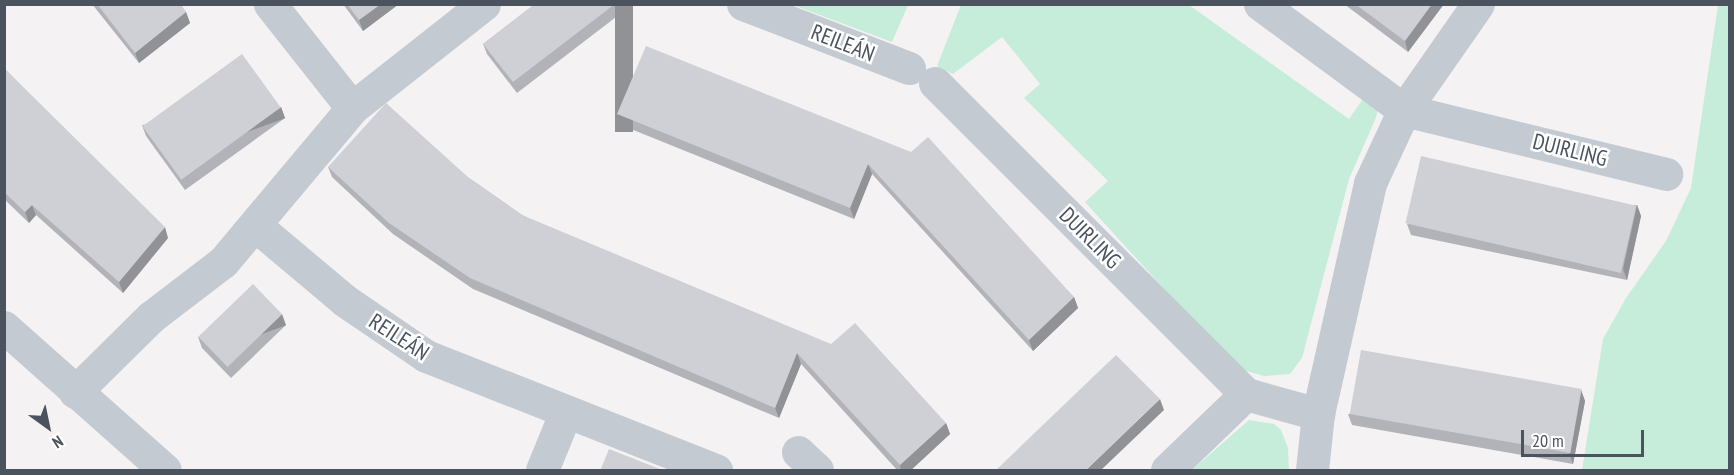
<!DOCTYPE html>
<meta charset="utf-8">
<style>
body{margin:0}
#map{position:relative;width:1734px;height:475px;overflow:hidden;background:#f4f2f2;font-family:"PT Sans Narrow",sans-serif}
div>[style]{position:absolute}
.green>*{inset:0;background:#c5edd9}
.minor>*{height:33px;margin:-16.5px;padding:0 16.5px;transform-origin:16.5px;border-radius:16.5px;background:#c4cad2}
.wall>*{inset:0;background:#b2b3b8}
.shaded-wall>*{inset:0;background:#919296;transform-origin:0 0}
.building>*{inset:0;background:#cfd0d6;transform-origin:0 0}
span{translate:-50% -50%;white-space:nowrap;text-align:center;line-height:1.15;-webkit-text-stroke:5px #fff;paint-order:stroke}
.street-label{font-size:22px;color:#4b535e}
.frame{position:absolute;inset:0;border:6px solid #4b535e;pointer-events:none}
.north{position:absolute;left:18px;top:397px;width:60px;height:60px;-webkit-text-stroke:4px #fff;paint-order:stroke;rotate:147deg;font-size:16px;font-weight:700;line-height:24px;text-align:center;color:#4b535e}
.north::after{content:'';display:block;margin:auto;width:21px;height:27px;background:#4b535e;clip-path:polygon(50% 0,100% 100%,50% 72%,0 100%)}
.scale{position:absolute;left:1521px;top:430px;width:123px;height:27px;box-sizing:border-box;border:3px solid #4b535e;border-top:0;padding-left:8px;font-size:18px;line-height:21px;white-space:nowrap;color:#4b535e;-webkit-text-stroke:4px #fff;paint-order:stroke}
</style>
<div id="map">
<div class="green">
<i style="clip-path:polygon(793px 5px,908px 5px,892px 42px)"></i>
<i style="clip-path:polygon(961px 5px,1189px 5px,1349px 119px,1367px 93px,1379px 106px,1375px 120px,1349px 179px,1302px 358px,1290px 374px,1264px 376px,1243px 370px,1186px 313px,1085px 202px,1108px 181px,1024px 98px,1040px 84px,1002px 37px,953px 74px,937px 66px)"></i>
<i style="clip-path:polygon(1718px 5px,1730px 5px,1729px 470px,1582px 470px,1603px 339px,1626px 298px,1666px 241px,1691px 188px)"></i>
<i style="clip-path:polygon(1249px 420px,1274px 424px,1281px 430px,1288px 448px,1289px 470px,1192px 470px)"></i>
</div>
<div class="minor">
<i style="left:270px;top:4px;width:132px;rotate:51.7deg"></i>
<i style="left:743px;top:4px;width:178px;rotate:21.1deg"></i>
<i style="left:1260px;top:4px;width:179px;rotate:36.4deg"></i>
<i style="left:1404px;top:110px;width:270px;rotate:13.7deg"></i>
<i style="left:935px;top:83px;width:440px;rotate:45deg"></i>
<i style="left:1246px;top:394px;width:75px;rotate:15.5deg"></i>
<i style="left:255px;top:225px;width:116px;rotate:40.1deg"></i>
<i style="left:344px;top:300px;width:99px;rotate:34.3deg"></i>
<i style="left:426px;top:356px;width:312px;rotate:21.5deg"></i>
<i style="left:4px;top:327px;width:215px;rotate:41.6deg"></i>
<i style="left:75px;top:392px;width:107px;rotate:-44.6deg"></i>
<i style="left:151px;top:317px;width:91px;rotate:-37.4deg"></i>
<i style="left:223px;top:262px;width:201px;rotate:-50deg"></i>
<i style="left:352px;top:108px;width:168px;rotate:-38.2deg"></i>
<i style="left:798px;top:452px;width:26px;rotate:43deg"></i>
<i style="left:542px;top:470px;width:61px;rotate:-67.7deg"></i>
<i style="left:1167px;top:470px;width:110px;rotate:-43.9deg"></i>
<i style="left:1312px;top:470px;width:56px;rotate:-83.9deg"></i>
<i style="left:1318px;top:414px;width:237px;rotate:-77.3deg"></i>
<i style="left:1370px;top:183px;width:81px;rotate:-65deg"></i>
<i style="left:1404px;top:110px;width:129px;rotate:-55.1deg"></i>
</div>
<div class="wall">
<i style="clip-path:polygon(92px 4px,180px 4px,186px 12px,190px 23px,139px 63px)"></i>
<i style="clip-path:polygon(343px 4px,399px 4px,363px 31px)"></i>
<i style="clip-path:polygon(535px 4px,633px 4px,517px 93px,487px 54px,483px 44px)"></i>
<i style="clip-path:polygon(1344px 4px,1444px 4px,1408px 52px)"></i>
<i style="clip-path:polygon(4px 68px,168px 238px,123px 293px,36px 215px,29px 223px,4px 199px)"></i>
<i style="clip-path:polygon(281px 107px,285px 118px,185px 190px,146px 136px,142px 125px)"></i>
<i style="clip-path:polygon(617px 114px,911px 152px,1074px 297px,1078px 308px,1033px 351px,872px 174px,854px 219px,621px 125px)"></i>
<i style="clip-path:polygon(328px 167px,469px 178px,522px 215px,946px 423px,950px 434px,910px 471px,898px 471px,801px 364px,779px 418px,473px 289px,393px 234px,332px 177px)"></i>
<i style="clip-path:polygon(1637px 205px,1641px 216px,1627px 280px,1411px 235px,1407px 224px)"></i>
<i style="clip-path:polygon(286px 325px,231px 378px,202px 348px,198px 337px)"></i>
<i style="clip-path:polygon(1581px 390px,1585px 401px,1573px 464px,1352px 425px,1348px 414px)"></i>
</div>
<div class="shaded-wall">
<i style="clip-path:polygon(381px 4px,399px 4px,363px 31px,359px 20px)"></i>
<i style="left:615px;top:4px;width:18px;height:128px"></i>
<i style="clip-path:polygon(1432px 4px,1444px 4px,1408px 52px,1405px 41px)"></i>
<i style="clip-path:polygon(186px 12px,190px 23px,139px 63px,135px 53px)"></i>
<i style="left:281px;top:107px;width:12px;height:123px;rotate:70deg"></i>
<i style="clip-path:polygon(868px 164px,872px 174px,854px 219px,850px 208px)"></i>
<i style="clip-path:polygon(32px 205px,36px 215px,29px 223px,25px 212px)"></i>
<i style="clip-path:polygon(1637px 205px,1641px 216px,1627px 280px,1623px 269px)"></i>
<i style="clip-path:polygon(165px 227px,168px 238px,123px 293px,119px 282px)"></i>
<i style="clip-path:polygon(1074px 297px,1078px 308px,1033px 351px,1029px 340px)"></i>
<i style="left:282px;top:314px;width:12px;height:76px;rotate:70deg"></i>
<i style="clip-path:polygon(797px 353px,801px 364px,779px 418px,775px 408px)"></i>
<i style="clip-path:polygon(1581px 390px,1585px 401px,1573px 464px,1569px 453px)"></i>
<i style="clip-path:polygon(1160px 399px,1164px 410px,1100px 471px,1085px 471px)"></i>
<i style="clip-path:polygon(946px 423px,950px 434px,910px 471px,901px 471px,900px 465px)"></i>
</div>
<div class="building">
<i style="clip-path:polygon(97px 4px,180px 4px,186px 12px,135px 53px)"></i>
<i style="clip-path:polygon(347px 4px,381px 4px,359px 20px)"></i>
<i style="clip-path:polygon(535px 4px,615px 4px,513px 82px,483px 44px)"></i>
<i style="clip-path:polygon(1355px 4px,1432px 4px,1405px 41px)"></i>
<i style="clip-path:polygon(646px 46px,911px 152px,928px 137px,1074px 297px,1029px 340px,868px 164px,850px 208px,617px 114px)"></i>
<i style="left:242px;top:54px;width:66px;height:123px;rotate:54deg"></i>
<i style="clip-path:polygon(4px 68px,165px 227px,119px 282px,32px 205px,25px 212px,4px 192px)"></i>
<i style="clip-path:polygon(386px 103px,469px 178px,522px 215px,831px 344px,855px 323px,946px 423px,900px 465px,797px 353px,775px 408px,470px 278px,389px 223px,328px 167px)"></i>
<i style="left:1421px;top:156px;width:221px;height:69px;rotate:13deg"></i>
<i style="left:253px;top:284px;width:42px;height:76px;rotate:46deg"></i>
<i style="left:1361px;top:350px;width:224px;height:65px;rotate:10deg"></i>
<i style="clip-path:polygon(1116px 355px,1160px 399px,1085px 471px,995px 471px)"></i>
<i style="clip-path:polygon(609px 449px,665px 471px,600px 471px)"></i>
</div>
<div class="street-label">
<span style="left:843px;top:43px;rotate:21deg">REILEÁN</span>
<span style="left:1570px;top:150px;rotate:14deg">DUIRLING</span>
<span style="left:1090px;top:238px;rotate:45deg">DUIRLING</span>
<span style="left:399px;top:337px;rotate:33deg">REILEÁN</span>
</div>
<div class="frame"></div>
<div class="north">N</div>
<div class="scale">20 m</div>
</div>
